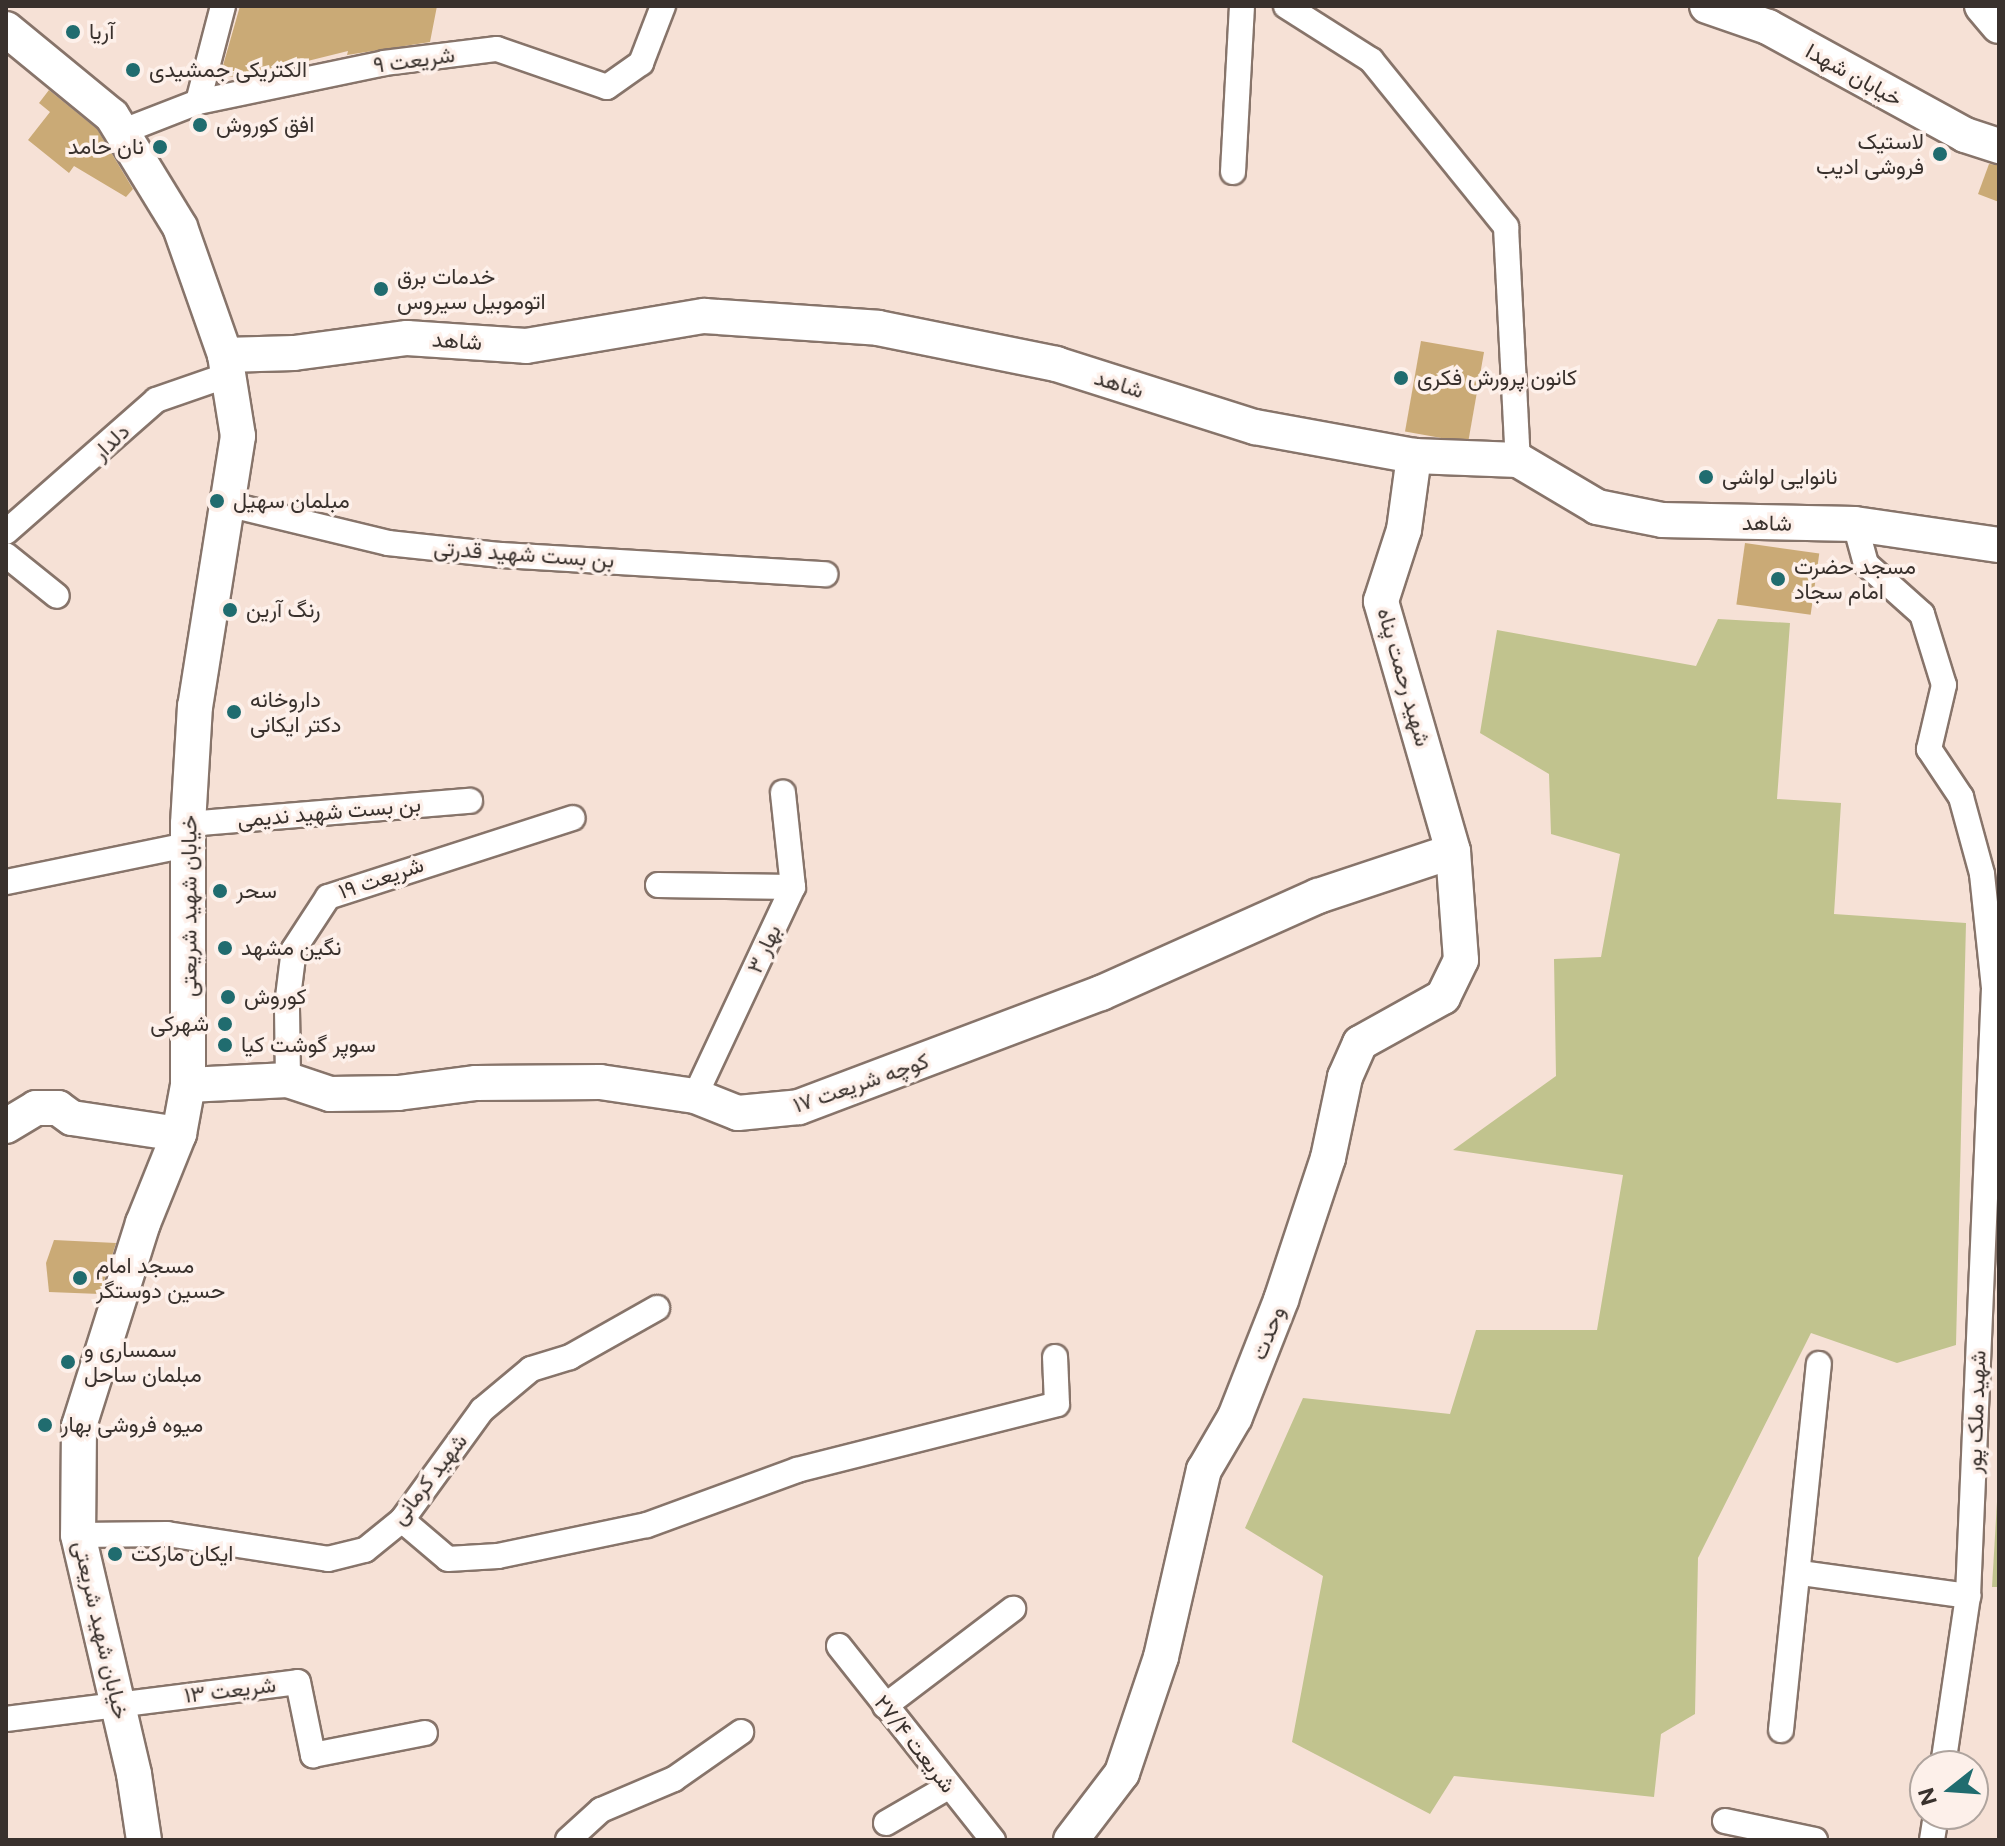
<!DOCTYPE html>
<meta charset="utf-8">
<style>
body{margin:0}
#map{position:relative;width:2005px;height:1846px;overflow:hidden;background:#f6e1d6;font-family:Figtree,Vazirmatn,sans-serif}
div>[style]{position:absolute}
.green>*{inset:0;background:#c1c38e}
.building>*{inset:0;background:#caaa76;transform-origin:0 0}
.roads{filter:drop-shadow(2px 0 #87746a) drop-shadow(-2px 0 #87746a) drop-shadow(0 2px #87746a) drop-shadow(0 -2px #87746a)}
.street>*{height:24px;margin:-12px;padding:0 12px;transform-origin:12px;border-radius:12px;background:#fff}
.secondary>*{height:34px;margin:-17px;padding:0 17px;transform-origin:17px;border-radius:17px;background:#fff}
.dots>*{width:22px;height:22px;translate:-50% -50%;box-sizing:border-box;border:4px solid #fdf0ea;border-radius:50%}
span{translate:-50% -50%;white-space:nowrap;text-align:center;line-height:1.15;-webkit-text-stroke:7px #fdf0ea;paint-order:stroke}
.poi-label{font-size:22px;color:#39312d}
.left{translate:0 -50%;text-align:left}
.right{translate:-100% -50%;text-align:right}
.street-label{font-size:22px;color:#39312d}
.frame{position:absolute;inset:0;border:8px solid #39312d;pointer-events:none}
.north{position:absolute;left:1909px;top:1750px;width:80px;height:80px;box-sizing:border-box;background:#fdf0ea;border:2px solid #afa49e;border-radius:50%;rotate:253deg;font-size:22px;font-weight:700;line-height:32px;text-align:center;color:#39312d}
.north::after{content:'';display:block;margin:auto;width:28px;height:36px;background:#206c6f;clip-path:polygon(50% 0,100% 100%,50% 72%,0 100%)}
</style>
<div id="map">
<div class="green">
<i style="clip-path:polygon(1718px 619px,1790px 623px,1777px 799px,1841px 803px,1834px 914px,1966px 923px,1956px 1345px,1897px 1363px,1811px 1333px,1698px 1558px,1695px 1714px,1661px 1734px,1654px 1797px,1454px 1776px,1430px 1814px,1292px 1742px,1323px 1576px,1245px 1528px,1303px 1398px,1450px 1414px,1476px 1330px,1597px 1330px,1623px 1175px,1453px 1150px,1556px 1076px,1554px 959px,1601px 957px,1620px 854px,1551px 834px,1549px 774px,1480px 733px,1497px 630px,1696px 666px)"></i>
<i style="clip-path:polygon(1999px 1468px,1999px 1587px,1992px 1587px)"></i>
</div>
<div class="building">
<i style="clip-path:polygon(240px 6px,437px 6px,430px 42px,347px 55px,348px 51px,243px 77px,220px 76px)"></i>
<i style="clip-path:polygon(49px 90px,97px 129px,133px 189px,126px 197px,74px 166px,69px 173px,28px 140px,50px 112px,39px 103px)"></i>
<i style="clip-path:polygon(1989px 164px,1999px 165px,1999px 202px,1978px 194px)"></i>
<i style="left:1421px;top:341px;width:64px;height:92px;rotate:10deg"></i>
<i style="left:1745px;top:543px;width:75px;height:62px;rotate:8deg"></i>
<i style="clip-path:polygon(54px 1240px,116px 1243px,100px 1294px,49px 1292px,46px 1263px)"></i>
</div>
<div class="roads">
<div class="street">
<i style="left:1286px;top:6px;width:101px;rotate:32.4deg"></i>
<i style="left:1371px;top:60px;width:215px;rotate:51deg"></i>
<i style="left:1506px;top:227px;width:233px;rotate:87.1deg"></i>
<i style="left:198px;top:102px;width:99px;rotate:-75.4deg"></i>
<i style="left:121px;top:132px;width:83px;rotate:-21.3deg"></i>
<i style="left:198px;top:102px;width:190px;rotate:-11.8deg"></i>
<i style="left:384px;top:63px;width:114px;rotate:-7.1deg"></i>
<i style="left:497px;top:49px;width:116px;rotate:19.1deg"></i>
<i style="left:607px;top:87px;width:42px;rotate:-35.2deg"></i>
<i style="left:641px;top:63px;width:61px;rotate:-68.9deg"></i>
<i style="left:1233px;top:172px;width:166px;rotate:-86.9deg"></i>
<i style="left:227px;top:504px;width:166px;rotate:13.6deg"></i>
<i style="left:388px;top:543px;width:114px;rotate:6.1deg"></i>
<i style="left:501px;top:555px;width:325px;rotate:3.4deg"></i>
<i style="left:1855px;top:524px;width:41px;rotate:74.6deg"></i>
<i style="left:1866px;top:564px;width:75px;rotate:41.8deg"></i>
<i style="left:1922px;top:614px;width:74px;rotate:72.8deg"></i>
<i style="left:1944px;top:685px;width:66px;rotate:103.2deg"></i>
<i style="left:1929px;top:749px;width:58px;rotate:56.3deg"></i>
<i style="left:1961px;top:797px;width:80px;rotate:74.7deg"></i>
<i style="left:1982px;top:874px;width:115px;rotate:84deg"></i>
<i style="left:1994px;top:988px;width:609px;rotate:92.45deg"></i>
<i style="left:1968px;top:1596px;width:172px;rotate:98.4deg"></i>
<i style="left:6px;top:532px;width:200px;rotate:-41.3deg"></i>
<i style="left:156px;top:400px;width:76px;rotate:-19.1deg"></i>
<i style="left:6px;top:555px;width:65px;rotate:38.8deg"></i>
<i style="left:188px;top:824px;width:283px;rotate:-4.7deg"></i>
<i style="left:6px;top:882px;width:185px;rotate:-11.6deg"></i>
<i style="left:658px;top:885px;width:135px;rotate:0.8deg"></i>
<i style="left:288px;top:1080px;width:75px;rotate:-90.8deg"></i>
<i style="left:287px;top:1005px;width:56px;rotate:-82.9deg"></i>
<i style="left:294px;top:949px;width:62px;rotate:-56.8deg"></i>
<i style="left:328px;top:897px;width:257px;rotate:-17.9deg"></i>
<i style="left:695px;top:1096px;width:231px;rotate:-64.9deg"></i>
<i style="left:793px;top:887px;width:95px;rotate:-96.1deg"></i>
<i style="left:402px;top:1520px;width:60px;rotate:40.3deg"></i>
<i style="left:448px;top:1559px;width:50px;rotate:-3.4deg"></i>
<i style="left:498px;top:1556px;width:152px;rotate:-11.8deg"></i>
<i style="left:647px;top:1525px;width:160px;rotate:-20.1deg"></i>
<i style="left:797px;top:1470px;width:268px;rotate:-14.2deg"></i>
<i style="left:1057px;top:1404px;width:47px;rotate:-92.4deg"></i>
<i style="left:78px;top:1535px;width:89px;rotate:-0.6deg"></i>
<i style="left:167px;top:1534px;width:163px;rotate:8.8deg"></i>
<i style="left:328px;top:1559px;width:38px;rotate:-14deg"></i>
<i style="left:365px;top:1550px;width:48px;rotate:-39deg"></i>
<i style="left:402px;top:1520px;width:136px;rotate:-54deg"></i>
<i style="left:482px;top:1410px;width:64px;rotate:-39.9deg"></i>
<i style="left:531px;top:1369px;width:41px;rotate:-17.1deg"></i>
<i style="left:570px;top:1357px;width:100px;rotate:-29.4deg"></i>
<i style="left:1801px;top:1573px;width:169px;rotate:7.8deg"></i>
<i style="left:839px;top:1646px;width:248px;rotate:51.6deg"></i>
<i style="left:885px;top:1706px;width:161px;rotate:-37.2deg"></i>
<i style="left:6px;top:1719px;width:294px;rotate:-7.2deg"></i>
<i style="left:298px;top:1682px;width:75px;rotate:78.4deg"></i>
<i style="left:313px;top:1755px;width:114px;rotate:-11.1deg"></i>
<i style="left:1781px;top:1730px;width:368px;rotate:-84.1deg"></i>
<i style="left:1725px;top:1821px;width:92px;rotate:11.9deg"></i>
<i style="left:886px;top:1823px;width:72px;rotate:-30.1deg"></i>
<i style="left:568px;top:1840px;width:45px;rotate:-42.3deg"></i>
<i style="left:601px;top:1810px;width:79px;rotate:-23deg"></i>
<i style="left:674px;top:1779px;width:82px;rotate:-35deg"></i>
<i style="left:1932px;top:1840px;width:26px;rotate:-81deg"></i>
</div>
<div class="secondary">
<i style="left:1707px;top:6px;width:65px;rotate:19deg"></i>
<i style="left:1768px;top:27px;width:225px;rotate:28.7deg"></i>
<i style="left:1965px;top:135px;width:36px;rotate:18deg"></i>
<i style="left:1982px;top:6px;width:26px;rotate:50deg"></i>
<i style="left:6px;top:29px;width:137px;rotate:39.4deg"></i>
<i style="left:112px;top:116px;width:130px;rotate:58.5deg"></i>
<i style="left:180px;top:227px;width:136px;rotate:70.6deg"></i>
<i style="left:225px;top:355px;width:82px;rotate:80.9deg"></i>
<i style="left:238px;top:436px;width:273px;rotate:99deg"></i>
<i style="left:195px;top:706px;width:118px;rotate:93.4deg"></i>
<i style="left:188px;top:824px;width:261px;rotate:90deg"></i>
<i style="left:188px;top:1085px;width:50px;rotate:100.4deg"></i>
<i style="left:179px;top:1134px;width:96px;rotate:112deg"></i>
<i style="left:143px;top:1223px;width:213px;rotate:107.5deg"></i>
<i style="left:79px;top:1426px;width:109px;rotate:90.5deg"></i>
<i style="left:78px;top:1535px;width:245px;rotate:76.8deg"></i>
<i style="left:134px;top:1774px;width:67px;rotate:81.4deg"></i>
<i style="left:225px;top:355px;width:69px;rotate:-1.7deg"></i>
<i style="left:294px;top:353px;width:114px;rotate:-7.6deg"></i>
<i style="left:407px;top:338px;width:119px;rotate:3.8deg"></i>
<i style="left:526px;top:346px;width:181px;rotate:-9.6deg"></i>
<i style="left:704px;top:316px;width:174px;rotate:3.9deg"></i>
<i style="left:878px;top:328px;width:182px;rotate:11.4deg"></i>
<i style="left:1056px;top:364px;width:209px;rotate:17.6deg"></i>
<i style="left:1255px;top:427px;width:162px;rotate:10.3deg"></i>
<i style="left:1414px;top:456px;width:104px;rotate:2.2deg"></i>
<i style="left:1518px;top:460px;width:92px;rotate:30.7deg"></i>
<i style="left:1597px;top:507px;width:66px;rotate:11.3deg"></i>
<i style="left:1662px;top:520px;width:193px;rotate:1.2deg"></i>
<i style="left:1855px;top:524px;width:146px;rotate:8.3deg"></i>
<i style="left:188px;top:1085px;width:100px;rotate:-2.9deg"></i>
<i style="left:288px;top:1080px;width:44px;rotate:18.4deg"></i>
<i style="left:330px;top:1094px;width:68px;rotate:-0.8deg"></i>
<i style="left:398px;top:1093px;width:79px;rotate:-7.3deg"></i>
<i style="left:476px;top:1083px;width:124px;rotate:-0.5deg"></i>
<i style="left:600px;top:1082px;width:96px;rotate:8.4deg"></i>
<i style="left:695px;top:1096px;width:46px;rotate:21.6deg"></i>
<i style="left:738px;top:1113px;width:61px;rotate:-5.6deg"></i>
<i style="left:799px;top:1107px;width:323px;rotate:-20.7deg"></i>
<i style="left:1101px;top:993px;width:238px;rotate:-24.1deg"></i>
<i style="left:1318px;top:896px;width:142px;rotate:-18.4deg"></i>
<i style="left:6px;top:1126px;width:35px;rotate:-31deg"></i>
<i style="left:36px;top:1108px;width:22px"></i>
<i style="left:58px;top:1108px;width:17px;rotate:36deg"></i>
<i style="left:72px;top:1118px;width:108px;rotate:8.5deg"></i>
<i style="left:1071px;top:1840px;width:84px;rotate:-52.7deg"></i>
<i style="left:1122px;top:1773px;width:122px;rotate:-71.4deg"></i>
<i style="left:1161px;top:1657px;width:192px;rotate:-77.1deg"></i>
<i style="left:1204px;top:1470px;width:61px;rotate:-59.7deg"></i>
<i style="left:1235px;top:1417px;width:126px;rotate:-68.5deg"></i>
<i style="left:1281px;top:1300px;width:150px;rotate:-71.7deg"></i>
<i style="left:1328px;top:1158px;width:83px;rotate:-78.1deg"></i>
<i style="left:1345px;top:1077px;width:37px;rotate:-66deg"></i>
<i style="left:1360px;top:1043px;width:95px;rotate:-29deg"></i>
<i style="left:1443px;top:997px;width:41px;rotate:-64.1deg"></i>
<i style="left:1461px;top:960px;width:109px;rotate:-94.2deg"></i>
<i style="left:1453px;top:851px;width:260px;rotate:-106.1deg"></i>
<i style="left:1381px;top:601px;width:75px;rotate:-72.1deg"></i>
<i style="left:1404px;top:530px;width:75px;rotate:-82.3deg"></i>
</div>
</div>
<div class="dots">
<i style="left:73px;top:32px;background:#206c6f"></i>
<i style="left:133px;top:70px;background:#206c6f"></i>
<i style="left:200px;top:125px;background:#206c6f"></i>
<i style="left:160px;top:147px;background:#206c6f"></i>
<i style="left:1940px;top:154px;background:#206c6f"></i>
<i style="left:381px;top:289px;background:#206c6f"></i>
<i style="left:1401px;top:378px;background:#206c6f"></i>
<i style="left:1706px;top:477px;background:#206c6f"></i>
<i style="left:217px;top:501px;background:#206c6f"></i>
<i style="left:1778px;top:579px;background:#206c6f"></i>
<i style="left:230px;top:610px;background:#206c6f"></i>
<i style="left:234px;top:712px;background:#206c6f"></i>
<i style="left:220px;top:891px;background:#206c6f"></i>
<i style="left:225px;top:948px;background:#206c6f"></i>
<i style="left:228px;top:997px;background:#206c6f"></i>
<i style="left:225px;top:1024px;background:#206c6f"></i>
<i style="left:225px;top:1045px;background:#206c6f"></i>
<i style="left:80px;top:1278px;background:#206c6f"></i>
<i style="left:68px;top:1362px;background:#206c6f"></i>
<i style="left:45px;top:1425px;background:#206c6f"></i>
<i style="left:115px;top:1554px;background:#206c6f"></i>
</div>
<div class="poi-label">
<span class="left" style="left:89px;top:32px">آریا</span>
<span class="left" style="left:149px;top:70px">الکتریکی جمشیدی</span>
<span class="left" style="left:216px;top:125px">افق کوروش</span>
<span class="right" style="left:1924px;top:154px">لاستیک<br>فروشی ادیب</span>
<span class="right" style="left:144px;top:147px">نان حامد</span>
<span class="left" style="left:397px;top:289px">خدمات برق<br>اتوموبیل سیروس</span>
<span class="left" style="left:1417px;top:378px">کانون پرورش فکری</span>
<span class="left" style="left:1722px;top:477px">نانوایی لواشی</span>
<span class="left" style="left:233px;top:501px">مبلمان سهیل</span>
<span class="left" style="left:1794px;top:579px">مسجد حضرت<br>امام سجاد</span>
<span class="left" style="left:246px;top:610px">رنگ آرین</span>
<span class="left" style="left:250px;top:712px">داروخانه<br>دکتر ایکانی</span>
<span class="left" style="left:236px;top:891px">سحر</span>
<span class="left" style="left:241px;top:948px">نگین مشهد</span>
<span class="left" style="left:244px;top:997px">کوروش</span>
<span class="right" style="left:209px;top:1024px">شهرکی</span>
<span class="left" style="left:241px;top:1045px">سوپر گوشت کیا</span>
<span class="left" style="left:96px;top:1278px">مسجد امام<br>حسین دوستگر</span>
<span class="left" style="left:84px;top:1362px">سمساری و<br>مبلمان ساحل</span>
<span class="left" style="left:61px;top:1425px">میوه فروشی بهار</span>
<span class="left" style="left:131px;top:1554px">ایکان مارکت</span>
</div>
<div class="street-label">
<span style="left:414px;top:60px;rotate:-8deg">شریعت ۹</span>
<span style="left:1854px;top:75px;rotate:29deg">خیابان شهدا</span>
<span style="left:457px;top:341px;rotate:4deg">شاهد</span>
<span style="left:1119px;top:384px;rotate:17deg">شاهد</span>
<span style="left:111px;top:442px;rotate:-44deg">دلدار</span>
<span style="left:1767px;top:523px;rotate:1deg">شاهد</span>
<span style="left:524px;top:554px;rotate:4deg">بن بست شهید قدرتی</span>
<span style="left:1404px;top:677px;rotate:74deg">شهید رحمت پناه</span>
<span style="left:329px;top:812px;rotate:-5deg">بن بست شهید ندیمی</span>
<span style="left:381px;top:878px;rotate:-19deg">شریعت ۱۹</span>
<span style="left:189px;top:906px;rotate:-90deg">خیابان شهید شریعتی</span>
<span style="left:764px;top:949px;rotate:-65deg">بهار ۳</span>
<span style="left:861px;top:1083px;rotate:-19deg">کوچه شریعت ۱۷</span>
<span style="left:1268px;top:1333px;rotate:-68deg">وحدت</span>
<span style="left:1976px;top:1412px;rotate:-88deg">شهید ملک پور</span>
<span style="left:429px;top:1479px;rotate:-52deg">شهید کرمانی</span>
<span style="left:101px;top:1630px;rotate:77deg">خیابان شهید شریعتی</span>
<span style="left:230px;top:1690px;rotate:-7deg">شریعت ۱۳</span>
<span style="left:915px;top:1744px;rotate:52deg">شریعت ۲۷/۴</span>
</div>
<div class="frame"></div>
<div class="north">N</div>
</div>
